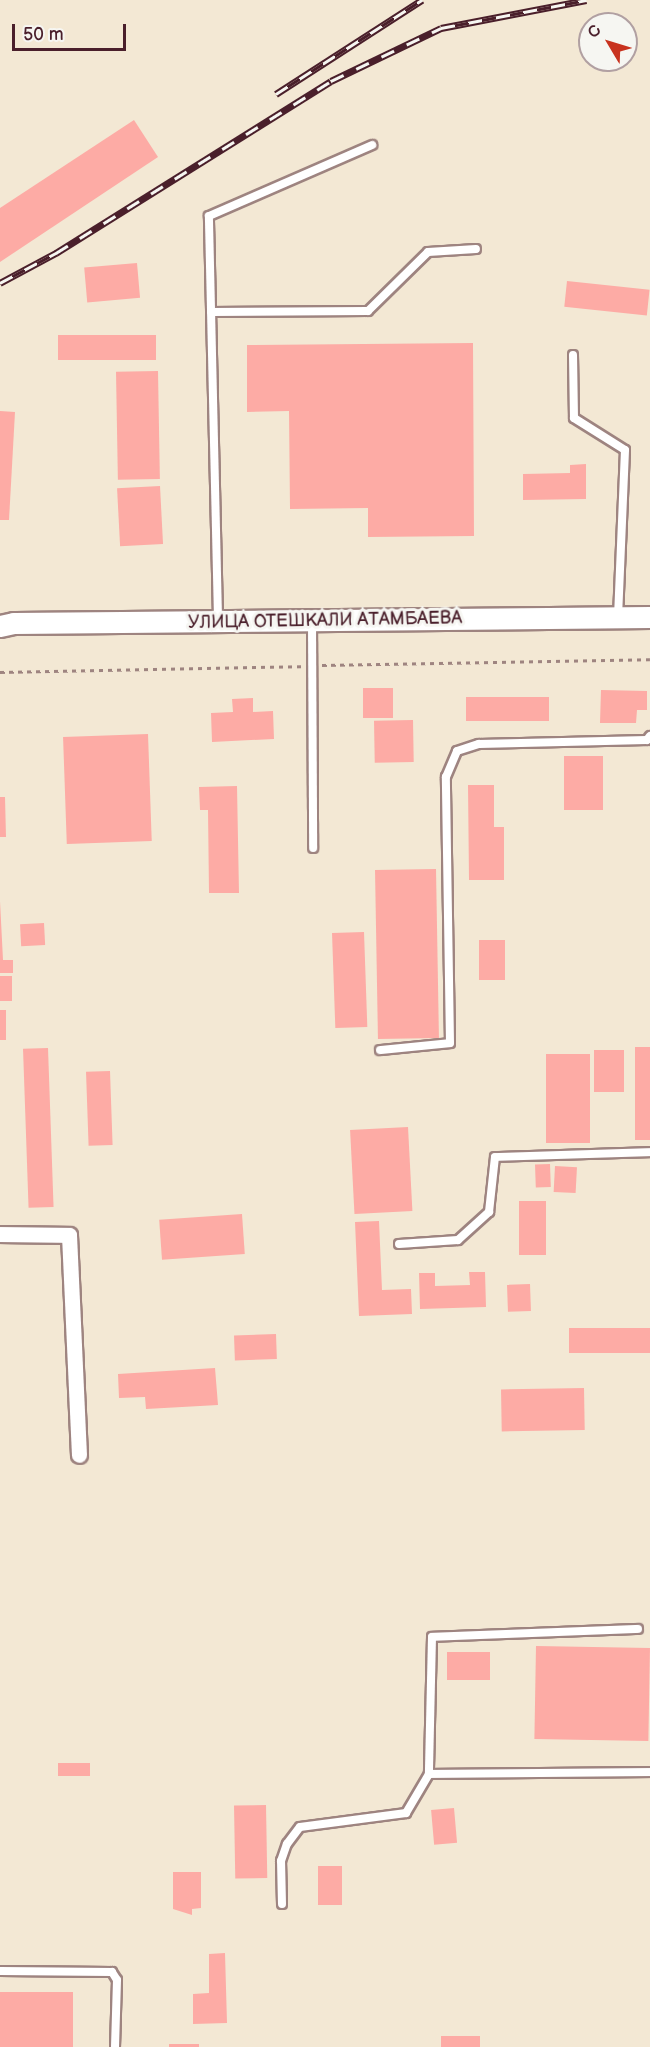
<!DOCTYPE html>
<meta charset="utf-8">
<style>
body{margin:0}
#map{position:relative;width:650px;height:2047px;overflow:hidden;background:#f3e8d4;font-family:"Balsamiq Sans",sans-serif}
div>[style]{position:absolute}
.building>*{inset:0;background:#fdaba5;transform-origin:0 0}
.path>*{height:3px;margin-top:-1.5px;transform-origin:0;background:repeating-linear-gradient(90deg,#9e8480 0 4.5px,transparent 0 9px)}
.roads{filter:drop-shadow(2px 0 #9e8480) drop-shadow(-2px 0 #9e8480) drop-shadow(0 2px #9e8480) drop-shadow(0 -2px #9e8480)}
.lane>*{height:8px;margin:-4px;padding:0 4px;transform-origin:4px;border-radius:4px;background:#fff}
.street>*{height:15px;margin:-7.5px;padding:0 7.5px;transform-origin:7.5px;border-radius:7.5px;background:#fff}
.secondary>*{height:21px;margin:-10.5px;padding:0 10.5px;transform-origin:10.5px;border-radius:10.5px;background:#fff}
.rail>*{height:7px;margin-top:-3.5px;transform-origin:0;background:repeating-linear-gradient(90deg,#f6f6f2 0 14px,#4a1f2b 0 28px);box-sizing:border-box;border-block:2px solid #4a1f2b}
span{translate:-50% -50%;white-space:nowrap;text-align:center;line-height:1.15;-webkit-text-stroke:6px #f6f6f2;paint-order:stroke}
.street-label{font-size:18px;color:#4a1f2b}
.north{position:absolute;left:578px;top:12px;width:60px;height:60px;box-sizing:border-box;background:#f6f6f2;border:2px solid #b1a0a2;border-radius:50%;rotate:308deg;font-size:16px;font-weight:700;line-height:24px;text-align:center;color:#4a1f2b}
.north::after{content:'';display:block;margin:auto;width:21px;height:27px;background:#c8321e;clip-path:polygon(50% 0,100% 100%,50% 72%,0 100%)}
.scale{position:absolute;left:12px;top:24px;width:114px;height:27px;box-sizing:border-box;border:3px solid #4a1f2b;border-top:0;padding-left:8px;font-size:18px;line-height:21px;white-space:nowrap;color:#4a1f2b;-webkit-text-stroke:4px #f6f6f2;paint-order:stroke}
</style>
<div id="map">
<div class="building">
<i style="clip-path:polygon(134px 120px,158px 157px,0 262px,0 208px)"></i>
<i style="left:137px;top:263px;width:35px;height:53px;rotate:85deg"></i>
<i style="left:567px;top:281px;width:83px;height:26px;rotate:6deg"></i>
<i style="left:58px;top:335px;width:98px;height:25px"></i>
<i style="clip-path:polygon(473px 343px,474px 536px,368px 537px,368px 508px,290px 509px,289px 411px,247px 412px,247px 345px)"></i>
<i style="left:158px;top:371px;width:108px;height:42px;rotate:89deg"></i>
<i style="clip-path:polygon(0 411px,15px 412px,9px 520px,0 520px)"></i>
<i style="clip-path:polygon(586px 464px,586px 499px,523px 500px,523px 474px,570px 473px,570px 465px)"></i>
<i style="left:160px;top:486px;width:58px;height:43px;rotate:87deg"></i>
<i style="left:363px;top:688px;width:30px;height:30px"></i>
<i style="clip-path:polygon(601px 690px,647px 691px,647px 710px,637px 710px,636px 723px,600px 723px)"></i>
<i style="left:466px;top:697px;width:83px;height:24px"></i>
<i style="clip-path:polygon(253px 698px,253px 712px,273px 711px,274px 739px,212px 742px,211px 713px,233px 712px,232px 699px)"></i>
<i style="left:413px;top:720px;width:42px;height:39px;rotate:89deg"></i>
<i style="left:148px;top:734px;width:107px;height:85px;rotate:88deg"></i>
<i style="left:564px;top:756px;width:39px;height:54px"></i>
<i style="clip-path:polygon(468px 785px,494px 785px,494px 827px,504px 827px,504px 880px,469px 880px)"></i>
<i style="clip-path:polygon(237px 786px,239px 893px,209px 893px,208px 810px,200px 810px,199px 787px)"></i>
<i style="clip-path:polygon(0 797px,5px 797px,6px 837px,0 837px)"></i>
<i style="left:436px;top:869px;width:169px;height:61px;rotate:89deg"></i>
<i style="clip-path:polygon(0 901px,3px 960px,13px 960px,13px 973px,0 973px)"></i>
<i style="left:44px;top:923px;width:22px;height:24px;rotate:87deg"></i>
<i style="left:364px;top:932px;width:95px;height:32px;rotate:88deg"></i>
<i style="left:479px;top:940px;width:26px;height:40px"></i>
<i style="left:0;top:976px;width:12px;height:25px"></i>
<i style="left:0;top:1010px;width:6px;height:30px"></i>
<i style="left:635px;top:1047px;width:15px;height:93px"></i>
<i style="left:48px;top:1048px;width:159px;height:25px;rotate:88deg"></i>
<i style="left:594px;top:1050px;width:30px;height:42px"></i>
<i style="left:546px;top:1054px;width:44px;height:89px"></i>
<i style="left:110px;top:1071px;width:74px;height:24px;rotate:88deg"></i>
<i style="left:408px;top:1127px;width:84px;height:58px;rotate:87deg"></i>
<i style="left:550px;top:1164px;width:23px;height:15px;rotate:88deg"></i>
<i style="left:555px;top:1166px;width:22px;height:26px;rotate:3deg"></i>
<i style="left:519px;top:1201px;width:27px;height:54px"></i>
<i style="left:242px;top:1214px;width:40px;height:83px;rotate:86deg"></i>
<i style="clip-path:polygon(379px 1221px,382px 1290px,411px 1289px,412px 1314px,359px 1316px,355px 1222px)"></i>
<i style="clip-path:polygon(469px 1272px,485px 1272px,486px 1307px,420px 1309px,419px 1273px,435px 1273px,435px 1286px,470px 1285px)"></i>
<i style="left:530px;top:1284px;width:27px;height:23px;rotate:88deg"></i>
<i style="left:650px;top:1328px;width:25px;height:81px;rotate:90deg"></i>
<i style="left:276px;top:1334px;width:25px;height:42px;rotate:88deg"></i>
<i style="clip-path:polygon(215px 1368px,218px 1405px,146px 1409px,145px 1397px,119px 1398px,118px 1374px)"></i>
<i style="left:584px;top:1388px;width:42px;height:83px;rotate:89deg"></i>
<i style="left:536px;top:1646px;width:114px;height:93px;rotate:1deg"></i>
<i style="left:447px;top:1652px;width:43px;height:28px"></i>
<i style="left:58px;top:1763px;width:32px;height:13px"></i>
<i style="left:266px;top:1805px;width:73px;height:32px;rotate:89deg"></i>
<i style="left:454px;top:1808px;width:35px;height:23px;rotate:85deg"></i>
<i style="left:318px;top:1866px;width:24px;height:39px"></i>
<i style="clip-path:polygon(173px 1872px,201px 1872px,201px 1908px,192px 1909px,192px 1915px,173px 1909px)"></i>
<i style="clip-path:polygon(225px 1953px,227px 2023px,193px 2024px,193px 1994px,209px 1993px,209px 1954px)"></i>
<i style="left:73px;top:1992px;width:55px;height:73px;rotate:90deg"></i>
<i style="left:480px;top:2036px;width:11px;height:39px;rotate:90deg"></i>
<i style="left:169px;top:2044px;width:30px;height:3px"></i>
</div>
<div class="path">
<i style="left:322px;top:665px;width:328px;rotate:-1deg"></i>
<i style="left:0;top:672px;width:303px;rotate:-1.1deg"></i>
</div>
<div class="roads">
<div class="lane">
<i style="left:211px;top:312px;width:157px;rotate:-0.4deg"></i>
<i style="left:368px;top:311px;width:84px;rotate:-44.5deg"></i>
<i style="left:428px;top:252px;width:48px;rotate:-3.6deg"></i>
<i style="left:573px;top:355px;width:63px;rotate:89.1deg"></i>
<i style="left:574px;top:418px;width:60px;rotate:32.1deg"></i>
<i style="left:625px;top:450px;width:166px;rotate:92.4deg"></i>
<i style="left:218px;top:618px;width:402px;rotate:-91.3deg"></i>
<i style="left:209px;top:216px;width:178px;rotate:-23.5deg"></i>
<i style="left:312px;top:623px;width:225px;rotate:89.7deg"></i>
<i style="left:380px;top:1050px;width:70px;rotate:-5.7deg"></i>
<i style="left:450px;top:1043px;width:266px;rotate:-90.9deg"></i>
<i style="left:446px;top:777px;width:28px;rotate:-67deg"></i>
<i style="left:457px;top:751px;width:23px;rotate:-18deg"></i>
<i style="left:479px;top:744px;width:168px;rotate:-1.4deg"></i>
<i style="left:647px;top:740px;width:5px;rotate:-53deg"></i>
<i style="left:399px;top:1244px;width:59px;rotate:-3.9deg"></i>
<i style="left:458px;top:1240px;width:42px;rotate:-42.1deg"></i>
<i style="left:489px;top:1212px;width:55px;rotate:-83.8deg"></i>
<i style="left:495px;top:1157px;width:155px;rotate:-1.8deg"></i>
<i style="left:638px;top:1629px;width:206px;rotate:177.8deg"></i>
<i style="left:432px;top:1637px;width:137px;rotate:91.3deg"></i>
<i style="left:429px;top:1774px;width:221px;rotate:-0.5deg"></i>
<i style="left:282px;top:1904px;width:43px;rotate:-91.3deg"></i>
<i style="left:281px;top:1861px;width:18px;rotate:-71deg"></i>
<i style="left:287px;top:1844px;width:21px;rotate:-53deg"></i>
<i style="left:300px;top:1827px;width:107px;rotate:-7.5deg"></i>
<i style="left:406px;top:1813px;width:45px;rotate:-59.5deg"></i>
<i style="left:0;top:1971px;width:112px;rotate:0.5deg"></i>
<i style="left:112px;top:1972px;width:9px;rotate:58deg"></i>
<i style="left:117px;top:1980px;width:67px;rotate:91.7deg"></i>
</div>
<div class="street">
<i style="left:0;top:1234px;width:69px;rotate:0.8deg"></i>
<i style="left:69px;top:1235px;width:220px;rotate:87.4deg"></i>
</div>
<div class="secondary">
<i style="left:0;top:626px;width:14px;rotate:-12deg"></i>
<i style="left:14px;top:623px;width:636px;rotate:-0.54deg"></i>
</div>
</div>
<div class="rail">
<i style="left:276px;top:94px;width:174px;rotate:-32.8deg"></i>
<i style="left:0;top:283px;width:64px;rotate:-28.2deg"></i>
<i style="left:56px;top:253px;width:324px;rotate:-32deg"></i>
<i style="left:331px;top:81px;width:122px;rotate:-25.7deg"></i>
<i style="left:441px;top:28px;width:148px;rotate:-10.9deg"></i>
</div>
<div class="street-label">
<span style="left:325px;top:621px;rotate:-1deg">УЛИЦА ОТЕШКАЛИ АТАМБАЕВА</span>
</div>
<div class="north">С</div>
<div class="scale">50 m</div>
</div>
